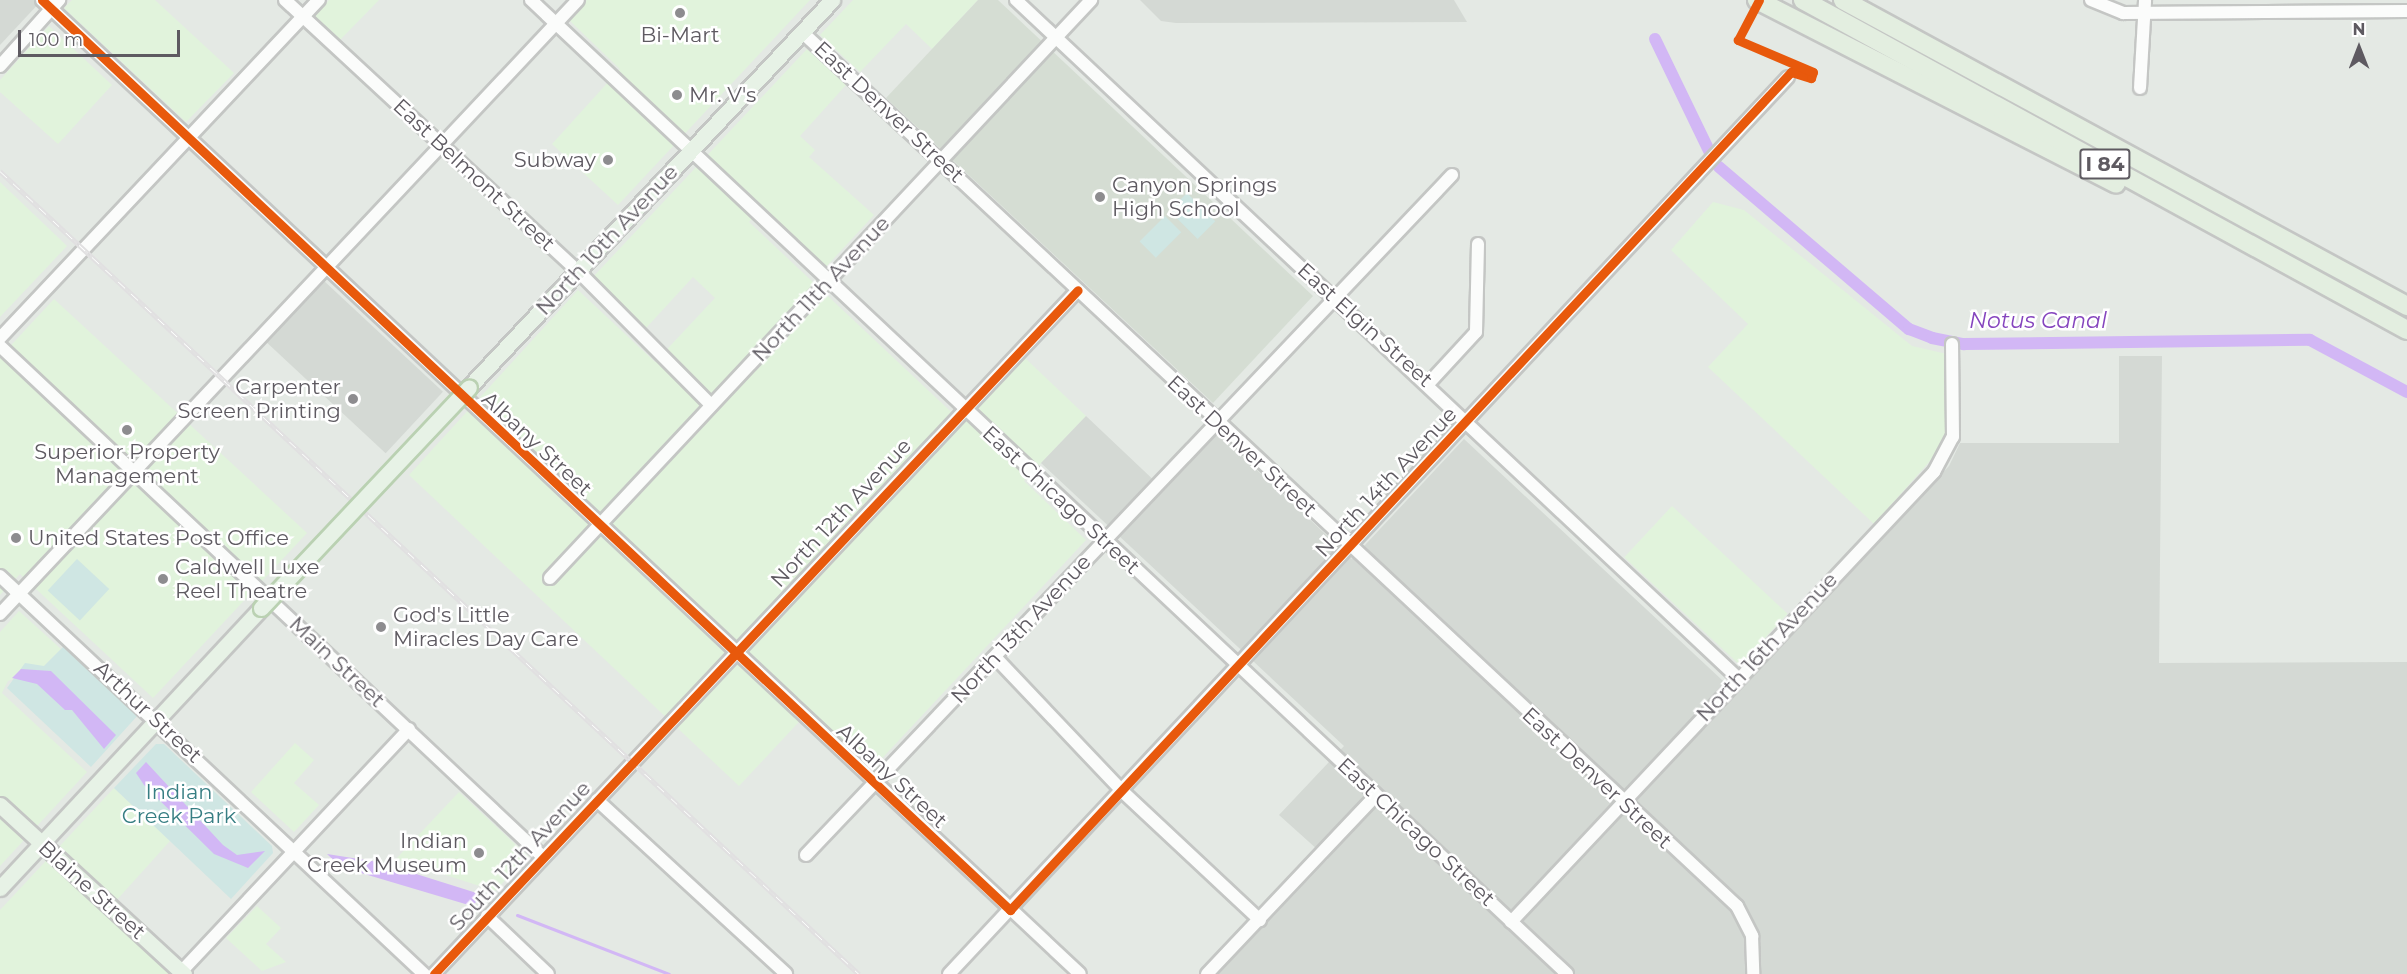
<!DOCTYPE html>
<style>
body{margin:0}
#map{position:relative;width:2407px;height:974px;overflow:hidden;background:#e4e9e4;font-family:Montserrat,sans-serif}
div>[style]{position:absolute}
.commercial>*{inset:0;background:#e1f3dc;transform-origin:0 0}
.industrial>*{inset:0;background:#d4d9d4;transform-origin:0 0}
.education>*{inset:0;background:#d5ddd3}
.green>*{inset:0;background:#cfe6e3;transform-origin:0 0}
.water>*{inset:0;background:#d2b7f5}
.stream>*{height:3px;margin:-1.5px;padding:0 1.5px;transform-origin:1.5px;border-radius:1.5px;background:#d2b7f5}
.canal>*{height:12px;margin:-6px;padding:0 6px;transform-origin:6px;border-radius:6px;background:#d2b7f5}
.roads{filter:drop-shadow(2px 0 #c4c6c4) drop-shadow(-2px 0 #c4c6c4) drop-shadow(0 2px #c4c6c4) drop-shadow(0 -2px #c4c6c4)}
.minor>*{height:12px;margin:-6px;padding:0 6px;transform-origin:6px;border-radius:6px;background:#fbfcfb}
.major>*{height:15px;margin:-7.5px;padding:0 7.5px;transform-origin:7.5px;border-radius:7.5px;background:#e7f2e6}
.highway>*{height:18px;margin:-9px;padding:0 9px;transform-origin:9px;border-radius:9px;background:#e3eee0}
.rail>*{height:5px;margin-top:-2.5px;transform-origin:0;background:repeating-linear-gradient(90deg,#fff 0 9px,#e1e0e1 0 18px);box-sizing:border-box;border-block:2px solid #e1e0e1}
.bridges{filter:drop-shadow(2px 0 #bad1b2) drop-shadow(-2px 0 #bad1b2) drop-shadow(0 2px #bad1b2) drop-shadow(0 -2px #bad1b2)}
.major-bridge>*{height:15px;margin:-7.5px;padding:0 7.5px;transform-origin:7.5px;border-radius:7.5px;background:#e7f2e6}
.cycleway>*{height:9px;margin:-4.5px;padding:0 4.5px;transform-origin:4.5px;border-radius:4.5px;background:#e8590c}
.dots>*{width:16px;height:16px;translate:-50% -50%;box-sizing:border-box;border:3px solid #fff;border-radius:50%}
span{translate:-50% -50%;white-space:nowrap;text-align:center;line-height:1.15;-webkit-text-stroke:5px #fff;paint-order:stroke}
.shield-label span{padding:2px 4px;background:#fff;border:2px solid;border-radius:4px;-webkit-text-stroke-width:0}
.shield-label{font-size:20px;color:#5e5a61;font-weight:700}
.poi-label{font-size:21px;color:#5e5a61}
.left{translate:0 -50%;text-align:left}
.right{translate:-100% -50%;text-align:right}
.street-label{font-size:21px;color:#5e5a61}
.park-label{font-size:21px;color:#377e83}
.water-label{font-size:22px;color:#8545be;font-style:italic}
.north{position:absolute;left:2329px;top:18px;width:60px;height:60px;-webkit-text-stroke:4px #fff;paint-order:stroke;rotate:0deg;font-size:16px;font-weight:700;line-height:24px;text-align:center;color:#5e5a61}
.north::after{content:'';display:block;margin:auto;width:21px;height:27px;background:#5e5a61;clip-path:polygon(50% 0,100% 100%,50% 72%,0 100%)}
.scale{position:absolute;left:18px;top:30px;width:162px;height:27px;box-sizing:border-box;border:3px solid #5e5a61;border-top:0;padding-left:8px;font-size:18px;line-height:21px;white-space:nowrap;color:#5e5a61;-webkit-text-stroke:4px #fff;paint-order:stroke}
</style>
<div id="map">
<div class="commercial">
<i style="clip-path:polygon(72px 0,155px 0,234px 73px,186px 122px,64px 8px)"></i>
<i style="clip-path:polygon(329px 0,379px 0,339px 41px,314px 17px)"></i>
<i style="clip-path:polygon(587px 0,810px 0,618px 205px,552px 144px,620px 69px,569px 20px)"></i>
<i style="clip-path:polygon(853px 0,978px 0,932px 49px,906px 24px,860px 72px,820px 35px)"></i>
<i style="clip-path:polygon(49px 26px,112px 85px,58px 144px,0 92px,0 80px)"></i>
<i style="clip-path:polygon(807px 49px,846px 85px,800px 136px,815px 150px,809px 157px,874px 215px,825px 268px,761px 209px,749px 222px,963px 423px,1024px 357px,1086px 416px,1024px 481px,1086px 540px,873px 768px,810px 710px,739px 786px,409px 475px,578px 290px,655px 362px,715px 298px,693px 277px,646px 328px,593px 277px)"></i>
<i style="clip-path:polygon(0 182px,67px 246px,0 317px)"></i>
<i style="clip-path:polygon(1713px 202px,1744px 210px,1912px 346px,1947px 354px,1946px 443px,1874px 524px,1708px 367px,1748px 324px,1671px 250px)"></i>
<i style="clip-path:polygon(54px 299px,307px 533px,153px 698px,20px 574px,0 595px,0 357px)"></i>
<i style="left:1672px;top:506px;width:158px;height:70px;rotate:43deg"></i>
<i style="clip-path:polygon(19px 611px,61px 649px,44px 666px,8px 681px,2px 693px,87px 772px,0 866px,0 632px)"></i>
<i style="clip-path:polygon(295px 743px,314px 760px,294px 783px,319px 805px,294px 832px,251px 792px)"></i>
<i style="clip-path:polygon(114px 788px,170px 841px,105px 913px,171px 974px,0 974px,0 910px)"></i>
<i style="clip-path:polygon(459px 792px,528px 856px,495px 891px,396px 859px)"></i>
<i style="clip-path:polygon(257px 906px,281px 928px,266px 944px,286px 962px,262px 971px,226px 938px)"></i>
</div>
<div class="industrial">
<i style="clip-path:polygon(0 0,42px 0,0 45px)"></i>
<i style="clip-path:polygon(1140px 0,1454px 0,1467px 22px,1176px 23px,1161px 21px)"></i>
<i style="left:323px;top:280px;width:164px;height:84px;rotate:43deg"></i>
<i style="clip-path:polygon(2119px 356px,2162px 356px,2159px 663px,2407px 662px,2407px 974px,1218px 974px,1328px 859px,1279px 815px,1344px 746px,1041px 463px,1086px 416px,1161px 487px,1214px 430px,1352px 559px,1464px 439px,1737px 694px,1949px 466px,1960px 443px,2119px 443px)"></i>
</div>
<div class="education">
<i style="clip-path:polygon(978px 0,998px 0,1313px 296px,1213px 403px,886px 98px)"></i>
</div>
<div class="green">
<i style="left:1187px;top:193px;width:40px;height:25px;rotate:45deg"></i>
<i style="left:1165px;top:216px;width:23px;height:36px;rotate:45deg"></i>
<i style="left:77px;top:559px;width:44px;height:43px;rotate:43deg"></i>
<i style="clip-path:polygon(66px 644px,139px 714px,91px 767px,7px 688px,25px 663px,44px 666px)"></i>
<i style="clip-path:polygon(156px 744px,164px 744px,272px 846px,273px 853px,231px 899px,114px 788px)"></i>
</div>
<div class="water">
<i style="clip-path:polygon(21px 669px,51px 671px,116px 735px,104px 749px,72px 710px,65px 710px,37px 684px,12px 678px)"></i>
<i style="clip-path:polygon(146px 762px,223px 845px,237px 855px,265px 851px,248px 868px,214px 854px,144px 785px,136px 773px)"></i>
<i style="clip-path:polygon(327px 854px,378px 862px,483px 895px,472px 906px,341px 867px)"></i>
</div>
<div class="stream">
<i style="left:517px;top:915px;width:163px;rotate:21.2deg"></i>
</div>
<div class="canal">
<i style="left:1655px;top:39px;width:129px;rotate:64.2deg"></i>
<i style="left:1719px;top:167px;width:250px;rotate:40.5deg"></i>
<i style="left:1909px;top:329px;width:25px;rotate:21deg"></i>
<i style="left:1932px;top:338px;width:33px;rotate:11deg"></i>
<i style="left:1964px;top:344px;width:346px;rotate:-0.7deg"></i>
<i style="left:2310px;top:340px;width:110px;rotate:28.2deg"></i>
</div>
<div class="roads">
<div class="minor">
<i style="left:42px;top:0;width:1423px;rotate:43.18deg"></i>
<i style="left:285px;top:0;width:399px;rotate:42.8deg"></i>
<i style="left:578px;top:271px;width:189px;rotate:45.2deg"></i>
<i style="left:531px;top:0;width:1422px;rotate:43.23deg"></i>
<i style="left:1016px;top:0;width:989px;rotate:43.2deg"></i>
<i style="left:2091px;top:0;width:35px;rotate:22deg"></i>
<i style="left:2123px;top:13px;width:284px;rotate:-0.4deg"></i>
<i style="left:802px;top:32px;width:1280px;rotate:43.07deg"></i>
<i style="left:1737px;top:906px;width:34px;rotate:63deg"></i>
<i style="left:1752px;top:936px;width:38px;rotate:88deg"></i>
<i style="left:0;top:66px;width:89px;rotate:-48.2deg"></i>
<i style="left:2140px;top:88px;width:88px;rotate:-86.7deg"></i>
<i style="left:0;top:338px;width:465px;rotate:-46.7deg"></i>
<i style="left:0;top:346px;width:744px;rotate:43.26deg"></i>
<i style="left:1429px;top:383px;width:69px;rotate:-47.3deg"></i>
<i style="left:1476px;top:332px;width:88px;rotate:-88.7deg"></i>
<i style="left:0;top:576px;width:582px;rotate:43.19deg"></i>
<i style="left:550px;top:578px;width:792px;rotate:-46.89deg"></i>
<i style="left:0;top:614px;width:843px;rotate:-46.73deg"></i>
<i style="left:995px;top:657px;width:185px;rotate:46.5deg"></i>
<i style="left:1122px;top:791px;width:189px;rotate:43.1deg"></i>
<i style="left:597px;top:800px;width:257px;rotate:42.6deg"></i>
<i style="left:806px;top:855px;width:938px;rotate:-46.47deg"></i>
<i style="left:487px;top:916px;width:84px;rotate:43.6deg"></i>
<i style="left:1511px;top:922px;width:618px;rotate:-46.77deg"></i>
<i style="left:1934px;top:472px;width:40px;rotate:-62deg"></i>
<i style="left:1953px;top:437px;width:93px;rotate:-90.6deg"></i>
<i style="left:179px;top:974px;width:336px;rotate:-46.8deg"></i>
<i style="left:434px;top:974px;width:939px;rotate:-46.73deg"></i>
<i style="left:949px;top:974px;width:1228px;rotate:-46.91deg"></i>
<i style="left:1207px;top:974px;width:246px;rotate:-46.6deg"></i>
</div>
<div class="major">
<i style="left:469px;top:387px;width:531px;rotate:-46.83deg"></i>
<i style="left:0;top:805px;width:250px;rotate:42.6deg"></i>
<i style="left:0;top:888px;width:383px;rotate:-47deg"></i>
</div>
<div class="highway">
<i style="left:1757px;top:0;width:403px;rotate:27.1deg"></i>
<i style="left:1803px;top:0;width:688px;rotate:28.65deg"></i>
<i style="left:1843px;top:0;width:642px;rotate:28.48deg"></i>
</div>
</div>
<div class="rail">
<i style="left:0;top:171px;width:1176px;rotate:43.07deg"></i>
</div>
<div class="bridges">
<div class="major-bridge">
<i style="left:261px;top:608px;width:303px;rotate:-46.7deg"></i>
</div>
</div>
<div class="cycleway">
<i style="left:42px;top:0;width:1329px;rotate:43.23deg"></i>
<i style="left:1010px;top:910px;width:1146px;rotate:-47.02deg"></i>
<i style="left:1791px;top:72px;width:21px;rotate:17deg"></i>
<i style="left:1811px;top:78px;width:6px;rotate:-72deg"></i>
<i style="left:1813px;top:72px;width:82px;rotate:-156.9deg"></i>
<i style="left:1738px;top:40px;width:45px;rotate:-62.3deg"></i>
<i style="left:434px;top:974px;width:939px;rotate:-46.73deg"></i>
</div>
<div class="dots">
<i style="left:680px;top:13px;background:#8d8c8f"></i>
<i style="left:677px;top:95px;background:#8d8c8f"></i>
<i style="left:608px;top:160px;background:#8d8c8f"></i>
<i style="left:1100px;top:197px;background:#8d8c8f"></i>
<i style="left:353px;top:399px;background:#8d8c8f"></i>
<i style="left:127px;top:430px;background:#8d8c8f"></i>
<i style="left:16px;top:538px;background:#8d8c8f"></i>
<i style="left:163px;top:579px;background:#8d8c8f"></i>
<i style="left:381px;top:627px;background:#8d8c8f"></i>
<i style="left:479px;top:853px;background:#8d8c8f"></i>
</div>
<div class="shield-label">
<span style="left:2105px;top:164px">I 84</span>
</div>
<div class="poi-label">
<span style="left:680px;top:35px">Bi-Mart</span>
<span class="left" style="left:689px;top:95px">Mr. V's</span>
<span class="right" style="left:596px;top:160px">Subway</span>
<span class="left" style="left:1112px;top:197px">Canyon Springs<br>High School</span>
<span class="right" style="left:341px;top:399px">Carpenter<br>Screen Printing</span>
<span style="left:127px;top:464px">Superior Property<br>Management</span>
<span class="left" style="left:28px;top:538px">United States Post Office</span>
<span class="left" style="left:175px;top:579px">Caldwell Luxe<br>Reel Theatre</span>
<span class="left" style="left:393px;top:627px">God's Little<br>Miracles Day Care</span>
<span class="right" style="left:467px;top:853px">Indian<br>Creek Museum</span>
</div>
<div class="street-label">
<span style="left:889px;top:112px;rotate:43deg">East Denver Street</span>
<span style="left:474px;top:175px;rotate:43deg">East Belmont Street</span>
<span style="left:607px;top:240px;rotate:-47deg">North 10th Avenue</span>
<span style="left:821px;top:289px;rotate:-47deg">North 11th Avenue</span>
<span style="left:1365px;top:325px;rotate:42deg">East Elgin Street</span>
<span style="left:537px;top:444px;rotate:43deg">Albany Street</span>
<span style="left:1242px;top:446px;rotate:43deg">East Denver Street</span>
<span style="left:1386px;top:482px;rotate:-47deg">North 14th Avenue</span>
<span style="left:1061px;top:500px;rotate:43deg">East Chicago Street</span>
<span style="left:841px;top:513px;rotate:-47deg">North 12th Avenue</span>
<span style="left:1021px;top:629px;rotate:-47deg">North 13th Avenue</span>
<span style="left:1767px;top:647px;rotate:-47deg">North 16th Avenue</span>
<span style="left:337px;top:662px;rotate:43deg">Main Street</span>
<span style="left:148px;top:712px;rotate:43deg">Arthur Street</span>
<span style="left:892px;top:776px;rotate:43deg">Albany Street</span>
<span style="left:1597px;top:778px;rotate:43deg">East Denver Street</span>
<span style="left:1416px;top:832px;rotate:43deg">East Chicago Street</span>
<span style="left:520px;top:856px;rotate:-47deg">South 12th Avenue</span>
<span style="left:92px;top:890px;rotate:42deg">Blaine Street</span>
</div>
<div class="park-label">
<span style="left:179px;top:804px">Indian<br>Creek Park</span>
</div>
<div class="water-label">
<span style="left:2038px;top:321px">Notus Canal</span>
</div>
<div class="north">N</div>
<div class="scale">100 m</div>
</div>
